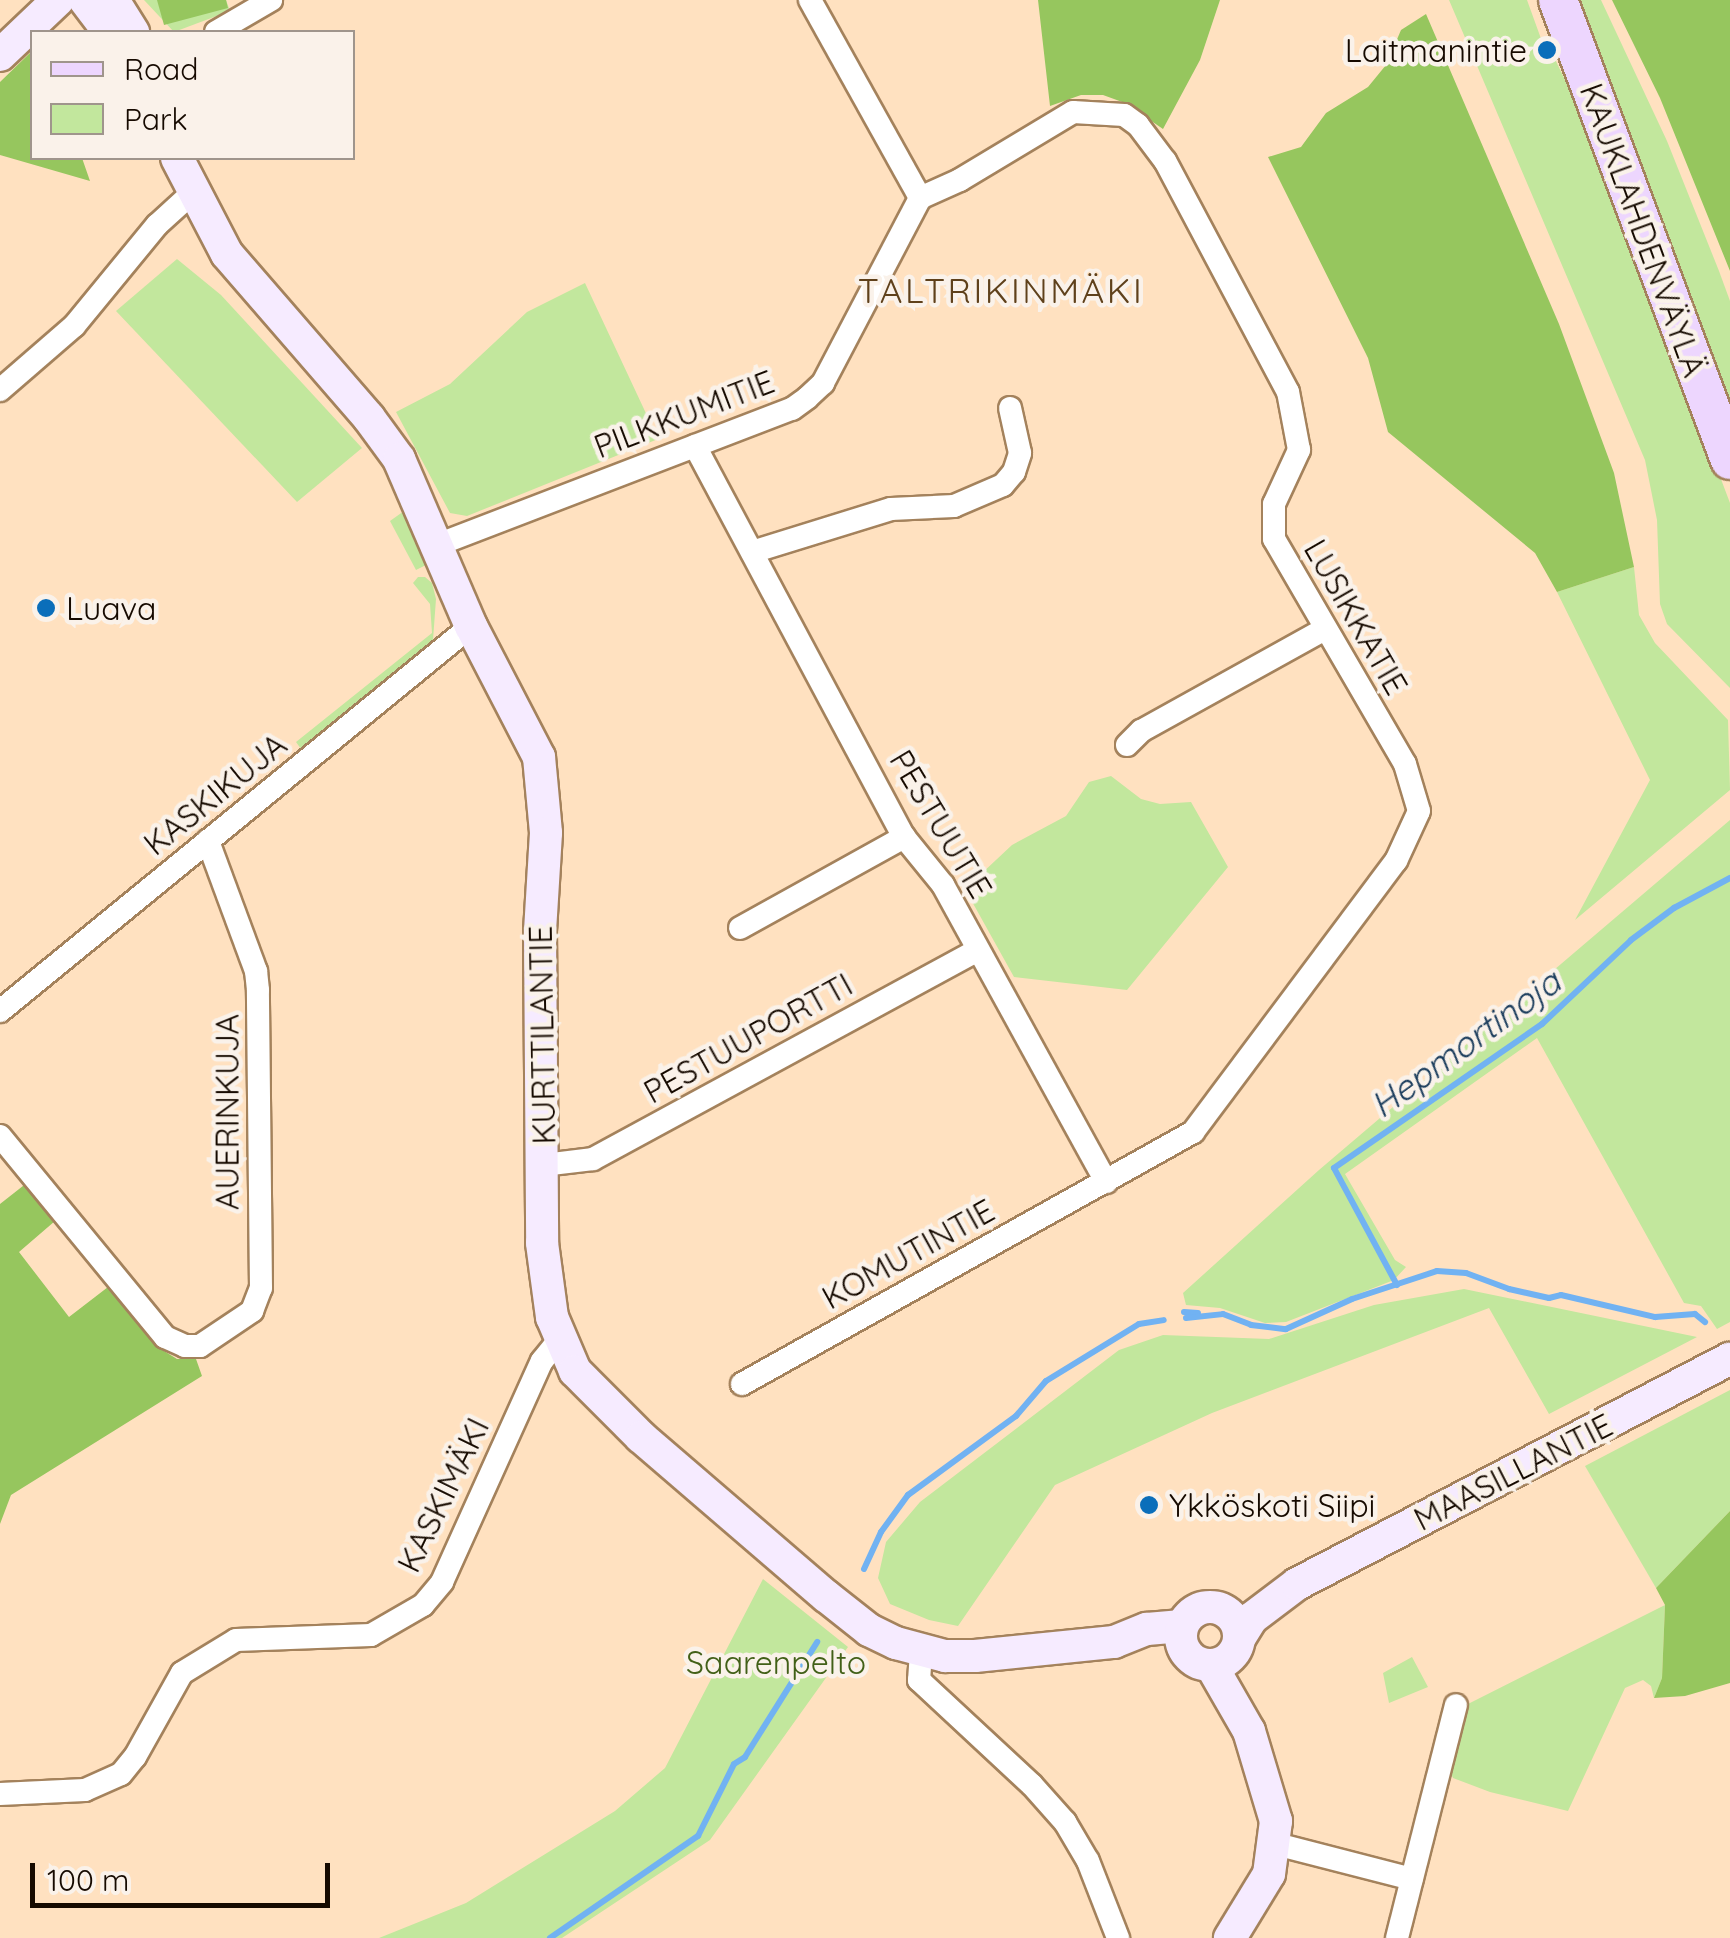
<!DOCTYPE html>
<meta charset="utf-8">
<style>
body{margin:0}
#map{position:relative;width:1730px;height:1938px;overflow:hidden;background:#ffe1c0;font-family:Quicksand,sans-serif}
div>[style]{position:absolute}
.green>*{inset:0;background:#c2e79d}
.forest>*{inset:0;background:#96c65e}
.stream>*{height:6px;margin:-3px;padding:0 3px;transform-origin:3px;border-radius:3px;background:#71b2f2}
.roads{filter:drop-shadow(2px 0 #a4825c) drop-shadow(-2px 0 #a4825c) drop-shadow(0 2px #a4825c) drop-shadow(0 -2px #a4825c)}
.street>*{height:22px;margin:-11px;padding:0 11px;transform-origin:11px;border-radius:11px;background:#fff}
.secondary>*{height:32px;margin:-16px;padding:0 16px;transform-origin:16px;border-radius:16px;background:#f6ebff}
.secondary>.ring{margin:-16px;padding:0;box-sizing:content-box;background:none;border:32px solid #f6ebff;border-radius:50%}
.primary>*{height:38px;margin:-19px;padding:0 19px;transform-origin:19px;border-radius:19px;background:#edd6fe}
.dots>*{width:28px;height:28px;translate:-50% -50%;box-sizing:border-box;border:5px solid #faf2ea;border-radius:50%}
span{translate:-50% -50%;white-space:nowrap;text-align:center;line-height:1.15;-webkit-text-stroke:9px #faf2ea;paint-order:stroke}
.poi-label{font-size:32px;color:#160a00}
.right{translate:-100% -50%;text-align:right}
.left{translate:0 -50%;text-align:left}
.street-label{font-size:32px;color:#160a00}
.park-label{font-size:32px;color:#426018}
.neighbourhood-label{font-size:35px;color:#5f411b;letter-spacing:2.5px}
.water-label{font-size:35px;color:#1a3c5c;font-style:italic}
.legend{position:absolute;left:30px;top:30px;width:325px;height:130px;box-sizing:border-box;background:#faf2ea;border:2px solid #9f958c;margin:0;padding:12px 18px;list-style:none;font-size:30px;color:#160a00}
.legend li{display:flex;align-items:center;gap:20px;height:50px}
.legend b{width:50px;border:2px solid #9f958c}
.scale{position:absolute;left:30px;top:1863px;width:300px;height:45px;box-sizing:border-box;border:5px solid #160a00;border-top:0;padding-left:12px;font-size:30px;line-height:35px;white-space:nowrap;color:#160a00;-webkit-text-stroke:8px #faf2ea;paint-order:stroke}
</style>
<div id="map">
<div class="green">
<i style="clip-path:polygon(144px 0,226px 0,230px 11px,174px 32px)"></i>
<i style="clip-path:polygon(1449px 0,1527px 0,1548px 58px,1554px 57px,1590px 132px,1730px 503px,1730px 688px,1667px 624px,1660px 604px,1657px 520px,1645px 460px)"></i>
<i style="clip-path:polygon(1573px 0,1601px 0,1667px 141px,1719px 271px,1730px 301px,1730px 418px)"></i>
<i style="clip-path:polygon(177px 259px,221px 295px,362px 448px,297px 502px,116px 311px)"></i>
<i style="clip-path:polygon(585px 283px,658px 439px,467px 516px,450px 513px,396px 412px,450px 384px,527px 312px)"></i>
<i style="clip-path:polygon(404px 511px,426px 565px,416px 570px,390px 521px)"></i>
<i style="clip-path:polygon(1634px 567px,1639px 615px,1655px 643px,1728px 720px,1730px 790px,1575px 920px,1650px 780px,1557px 592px)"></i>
<i style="clip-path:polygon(418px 577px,425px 577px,432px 583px,436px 599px,433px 640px,301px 749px,296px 742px,432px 633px,430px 604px,413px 583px)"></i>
<i style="clip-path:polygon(1111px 776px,1141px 799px,1160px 804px,1191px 802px,1228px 867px,1127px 990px,1014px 977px,965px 889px,1012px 845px,1066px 816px,1089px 782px)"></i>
<i style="clip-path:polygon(1730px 820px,1730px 1322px,1717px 1329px,1701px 1306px,1684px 1303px,1537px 1038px,1345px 1174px,1395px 1260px,1406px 1267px,1394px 1280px,1286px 1322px,1265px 1323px,1220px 1308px,1186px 1305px,1183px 1293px,1319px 1170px)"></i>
<i style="clip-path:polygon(1464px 1289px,1697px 1337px,1549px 1414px,1489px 1308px,1212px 1413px,1055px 1485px,958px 1626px,929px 1620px,890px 1604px,878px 1578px,886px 1542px,920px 1502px,1119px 1350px,1163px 1335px,1269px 1339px,1374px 1305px)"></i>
<i style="clip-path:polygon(1730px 1390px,1730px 1511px,1656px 1588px,1585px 1466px)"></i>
<i style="clip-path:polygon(763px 1579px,848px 1647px,710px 1840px,562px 1938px,379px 1938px,466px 1903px,615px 1811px,665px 1768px)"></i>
<i style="clip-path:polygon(1665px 1605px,1662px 1678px,1654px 1698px,1651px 1686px,1643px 1680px,1625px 1688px,1568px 1811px,1490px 1792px,1453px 1778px,1449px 1769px,1464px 1706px)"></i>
<i style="clip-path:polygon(1412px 1657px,1428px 1687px,1389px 1703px,1383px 1673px)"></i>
</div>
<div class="forest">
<i style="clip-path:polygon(157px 0,226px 0,228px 8px,164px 25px)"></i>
<i style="clip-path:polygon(1038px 0,1220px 0,1200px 60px,1163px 129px,1125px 103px,1103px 95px,1081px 95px,1050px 106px)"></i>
<i style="clip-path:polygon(1612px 0,1730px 0,1730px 271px,1660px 98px)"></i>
<i style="clip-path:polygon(1426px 14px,1559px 324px,1614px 473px,1634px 567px,1557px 592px,1535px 553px,1388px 432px,1368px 358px,1268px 157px,1301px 147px,1326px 113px,1368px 87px,1386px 65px,1401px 30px)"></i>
<i style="clip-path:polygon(32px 51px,32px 158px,82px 158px,90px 181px,0 155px,0 82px)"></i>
<i style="clip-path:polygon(28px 1182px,55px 1221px,19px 1252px,69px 1317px,108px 1287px,156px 1346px,177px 1359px,196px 1359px,202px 1376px,11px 1495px,0 1524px,0 1204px)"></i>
<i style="clip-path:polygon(1730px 1511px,1730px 1683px,1685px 1696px,1654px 1698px,1662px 1678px,1665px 1605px,1656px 1588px)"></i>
</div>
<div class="stream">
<i style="left:1397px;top:1285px;width:133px;rotate:-118.3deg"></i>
<i style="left:1334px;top:1168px;width:253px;rotate:-34.7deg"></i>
<i style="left:1542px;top:1024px;width:122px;rotate:-43.3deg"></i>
<i style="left:1631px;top:940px;width:54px;rotate:-36.7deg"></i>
<i style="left:1674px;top:908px;width:64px;rotate:-28.2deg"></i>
<i style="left:1184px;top:1312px;width:14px;rotate:4deg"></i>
<i style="left:1186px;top:1318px;width:37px;rotate:-6deg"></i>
<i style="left:1223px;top:1314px;width:30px;rotate:21deg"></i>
<i style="left:1251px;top:1325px;width:35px;rotate:7deg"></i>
<i style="left:1286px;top:1329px;width:72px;rotate:-24.4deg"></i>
<i style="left:1352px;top:1299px;width:89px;rotate:-18.2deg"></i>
<i style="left:1437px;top:1271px;width:29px;rotate:4deg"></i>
<i style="left:1466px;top:1273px;width:46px;rotate:20.4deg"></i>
<i style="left:1509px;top:1289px;width:41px;rotate:12.7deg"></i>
<i style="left:1549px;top:1298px;width:12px;rotate:-14deg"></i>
<i style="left:1561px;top:1295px;width:97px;rotate:13.2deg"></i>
<i style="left:1655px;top:1317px;width:40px;rotate:-4.3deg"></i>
<i style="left:1695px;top:1314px;width:13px;rotate:39deg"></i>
<i style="left:864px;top:1569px;width:41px;rotate:-65.3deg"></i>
<i style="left:881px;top:1532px;width:46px;rotate:-53.9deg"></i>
<i style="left:908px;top:1495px;width:134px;rotate:-36.2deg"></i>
<i style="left:1016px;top:1416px;width:46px;rotate:-49.4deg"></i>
<i style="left:1046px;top:1381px;width:109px;rotate:-31.5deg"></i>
<i style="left:1139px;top:1324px;width:25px;rotate:-9deg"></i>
<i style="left:550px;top:1938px;width:180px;rotate:-34.6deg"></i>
<i style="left:698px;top:1836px;width:80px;rotate:-63.4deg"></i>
<i style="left:734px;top:1764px;width:13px;rotate:-32deg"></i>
<i style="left:745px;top:1757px;width:136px;rotate:-57.9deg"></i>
</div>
<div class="roads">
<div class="street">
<i style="left:810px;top:0;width:227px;rotate:60.9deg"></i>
<i style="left:216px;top:32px;width:64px;rotate:-30.2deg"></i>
<i style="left:0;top:390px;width:98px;rotate:-40.9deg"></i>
<i style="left:74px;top:326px;width:131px;rotate:-50.6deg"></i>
<i style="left:157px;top:225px;width:47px;rotate:-42.4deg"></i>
<i style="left:695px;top:446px;width:443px;rotate:61.9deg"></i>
<i style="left:904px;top:837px;width:62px;rotate:50.9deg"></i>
<i style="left:943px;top:885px;width:339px;rotate:61.2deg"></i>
<i style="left:437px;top:545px;width:380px;rotate:-21deg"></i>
<i style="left:792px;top:409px;width:19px;rotate:-36deg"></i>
<i style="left:807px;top:398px;width:22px;rotate:-43deg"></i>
<i style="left:823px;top:383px;width:209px;rotate:-62.3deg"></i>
<i style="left:752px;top:552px;width:145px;rotate:-17.2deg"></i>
<i style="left:891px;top:509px;width:63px;rotate:-2.7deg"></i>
<i style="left:954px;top:506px;width:53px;rotate:-23.2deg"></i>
<i style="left:1003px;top:485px;width:17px;rotate:-50deg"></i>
<i style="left:1014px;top:472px;width:20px;rotate:-72deg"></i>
<i style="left:1020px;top:453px;width:46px;rotate:-102.5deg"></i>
<i style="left:1127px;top:745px;width:20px;rotate:-45deg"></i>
<i style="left:1141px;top:731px;width:210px;rotate:-29deg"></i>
<i style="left:740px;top:928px;width:188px;rotate:-29deg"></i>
<i style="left:0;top:1011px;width:608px;rotate:-39.26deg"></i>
<i style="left:0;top:1136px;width:260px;rotate:50.6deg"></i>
<i style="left:165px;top:1337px;width:22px;rotate:24deg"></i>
<i style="left:185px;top:1346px;width:15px"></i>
<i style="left:200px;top:1346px;width:63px;rotate:-33.9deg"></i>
<i style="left:252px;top:1311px;width:25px;rotate:-69deg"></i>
<i style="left:261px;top:1288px;width:298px;rotate:-90.6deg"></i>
<i style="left:258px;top:990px;width:19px;rotate:-96deg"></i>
<i style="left:256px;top:971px;width:139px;rotate:-110.3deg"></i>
<i style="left:543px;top:1165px;width:50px;rotate:-6.8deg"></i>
<i style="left:593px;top:1159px;width:438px;rotate:-28.5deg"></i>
<i style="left:742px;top:1384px;width:517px;rotate:-29.19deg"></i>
<i style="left:1193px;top:1132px;width:339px;rotate:-53.2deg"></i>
<i style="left:1396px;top:861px;width:55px;rotate:-65.3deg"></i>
<i style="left:1419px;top:811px;width:49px;rotate:-106.6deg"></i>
<i style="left:1405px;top:764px;width:260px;rotate:-120.2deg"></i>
<i style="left:1274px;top:539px;width:35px;rotate:-90deg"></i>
<i style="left:1274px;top:504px;width:60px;rotate:-65.2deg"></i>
<i style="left:1299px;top:450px;width:59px;rotate:-100.7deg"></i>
<i style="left:1288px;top:392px;width:262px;rotate:-118deg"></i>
<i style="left:1165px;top:161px;width:45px;rotate:-126.9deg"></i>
<i style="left:1138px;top:125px;width:17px;rotate:-144deg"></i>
<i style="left:1124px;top:115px;width:51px;rotate:-176.6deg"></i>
<i style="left:1073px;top:112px;width:132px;rotate:149deg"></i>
<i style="left:960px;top:180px;width:44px;rotate:155.8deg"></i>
<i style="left:921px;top:1652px;width:28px;rotate:94deg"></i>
<i style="left:919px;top:1680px;width:154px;rotate:42.9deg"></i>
<i style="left:1032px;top:1785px;width:50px;rotate:48.3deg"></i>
<i style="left:1065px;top:1822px;width:45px;rotate:59.5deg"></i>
<i style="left:1088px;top:1861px;width:83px;rotate:68.7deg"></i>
<i style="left:0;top:1794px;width:85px;rotate:-2.7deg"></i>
<i style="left:85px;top:1790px;width:39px;rotate:-24deg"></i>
<i style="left:121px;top:1774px;width:22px;rotate:-51deg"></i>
<i style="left:135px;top:1757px;width:96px;rotate:-60.8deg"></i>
<i style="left:182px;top:1673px;width:63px;rotate:-31.4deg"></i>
<i style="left:236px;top:1640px;width:135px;rotate:-2.1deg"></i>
<i style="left:371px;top:1635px;width:60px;rotate:-30deg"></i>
<i style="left:423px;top:1605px;width:30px;rotate:-50deg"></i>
<i style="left:442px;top:1582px;width:243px;rotate:-65.7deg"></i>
<i style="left:542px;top:1361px;width:27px;rotate:-51deg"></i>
<i style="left:1276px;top:1844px;width:140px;rotate:14.4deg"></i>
<i style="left:1397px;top:1938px;width:240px;rotate:-75.8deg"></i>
</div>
<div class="secondary">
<i style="left:85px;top:0;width:40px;rotate:53deg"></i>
<i style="left:113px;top:0;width:38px;rotate:58deg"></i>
<i style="left:0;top:55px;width:80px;rotate:-43.5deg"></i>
<i style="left:177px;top:158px;width:108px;rotate:62.5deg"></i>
<i style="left:227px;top:254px;width:217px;rotate:49.1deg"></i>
<i style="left:369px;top:418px;width:51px;rotate:53.8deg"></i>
<i style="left:399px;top:459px;width:182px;rotate:66.7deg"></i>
<i style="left:471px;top:626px;width:148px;rotate:62.6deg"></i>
<i style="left:539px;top:757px;width:76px;rotate:84.7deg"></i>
<i style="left:546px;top:833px;width:98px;rotate:93.5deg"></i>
<i style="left:540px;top:931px;width:312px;rotate:89.6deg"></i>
<i style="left:542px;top:1243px;width:75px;rotate:82.3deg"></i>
<i style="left:552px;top:1317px;width:59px;rotate:66.9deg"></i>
<i style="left:575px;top:1371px;width:93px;rotate:45deg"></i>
<i style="left:641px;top:1437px;width:244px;rotate:40.7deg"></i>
<i style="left:826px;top:1596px;width:55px;rotate:38.3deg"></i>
<i style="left:869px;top:1630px;width:30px;rotate:26deg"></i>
<i style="left:896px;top:1643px;width:51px;rotate:14.9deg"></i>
<i style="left:945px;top:1656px;width:30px"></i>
<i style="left:975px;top:1656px;width:140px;rotate:-5.8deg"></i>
<i style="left:1114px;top:1642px;width:35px;rotate:-22deg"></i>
<i style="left:1147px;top:1629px;width:35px;rotate:-5deg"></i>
<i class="ring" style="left:1181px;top:1607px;width:26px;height:26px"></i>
<i style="left:1240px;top:1637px;width:22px;rotate:-58deg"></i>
<i style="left:1252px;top:1618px;width:56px;rotate:-37.1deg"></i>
<i style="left:1297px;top:1584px;width:488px;rotate:-27.5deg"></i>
<i style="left:1211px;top:1665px;width:76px;rotate:60.1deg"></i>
<i style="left:1249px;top:1731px;width:94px;rotate:73.3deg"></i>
<i style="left:1276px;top:1821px;width:53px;rotate:97.5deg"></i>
<i style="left:1269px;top:1874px;width:75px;rotate:121.4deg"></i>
</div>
<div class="primary">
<i style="left:1558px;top:0;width:491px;rotate:69.5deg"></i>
</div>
</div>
<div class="dots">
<i style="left:1547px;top:50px;background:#0a6eba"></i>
<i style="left:46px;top:608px;background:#0a6eba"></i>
<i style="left:1149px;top:1505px;background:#0a6eba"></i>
</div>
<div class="poi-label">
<span class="right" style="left:1527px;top:50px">Laitmanintie</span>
<span class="left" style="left:66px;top:608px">Luava</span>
<span class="left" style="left:1169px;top:1505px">Ykköskoti Siipi</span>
</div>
<div class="street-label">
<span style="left:1643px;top:230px;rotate:70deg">KAUKLAHDENVÄYLÄ</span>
<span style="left:684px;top:414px;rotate:-21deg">PILKKUMITIE</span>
<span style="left:1356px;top:617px;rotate:60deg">LUSIKKATIE</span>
<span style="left:215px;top:794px;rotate:-39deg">KASKIKUJA</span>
<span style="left:941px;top:824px;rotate:59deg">PESTUUTIE</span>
<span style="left:542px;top:1035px;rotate:-91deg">KURTTILANTIE</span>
<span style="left:748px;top:1038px;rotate:-29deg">PESTUUPORTTI</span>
<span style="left:227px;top:1112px;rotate:-90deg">AUERINKUJA</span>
<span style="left:908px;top:1254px;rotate:-29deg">KOMUTINTIE</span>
<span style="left:1513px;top:1472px;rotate:-27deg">MAASILLANTIE</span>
<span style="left:443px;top:1495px;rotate:-64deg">KASKIMÄKI</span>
</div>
<div class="park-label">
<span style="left:776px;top:1662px">Saarenpelto</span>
</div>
<div class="neighbourhood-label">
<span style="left:1001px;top:290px">TALTRIKINMÄKI</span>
</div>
<div class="water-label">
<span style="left:1465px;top:1043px;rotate:-36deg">Hepmortinoja</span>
</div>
<ul class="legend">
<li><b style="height:12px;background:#edd6fe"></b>Road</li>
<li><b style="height:28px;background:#c2e79d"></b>Park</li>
</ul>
<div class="scale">100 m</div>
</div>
